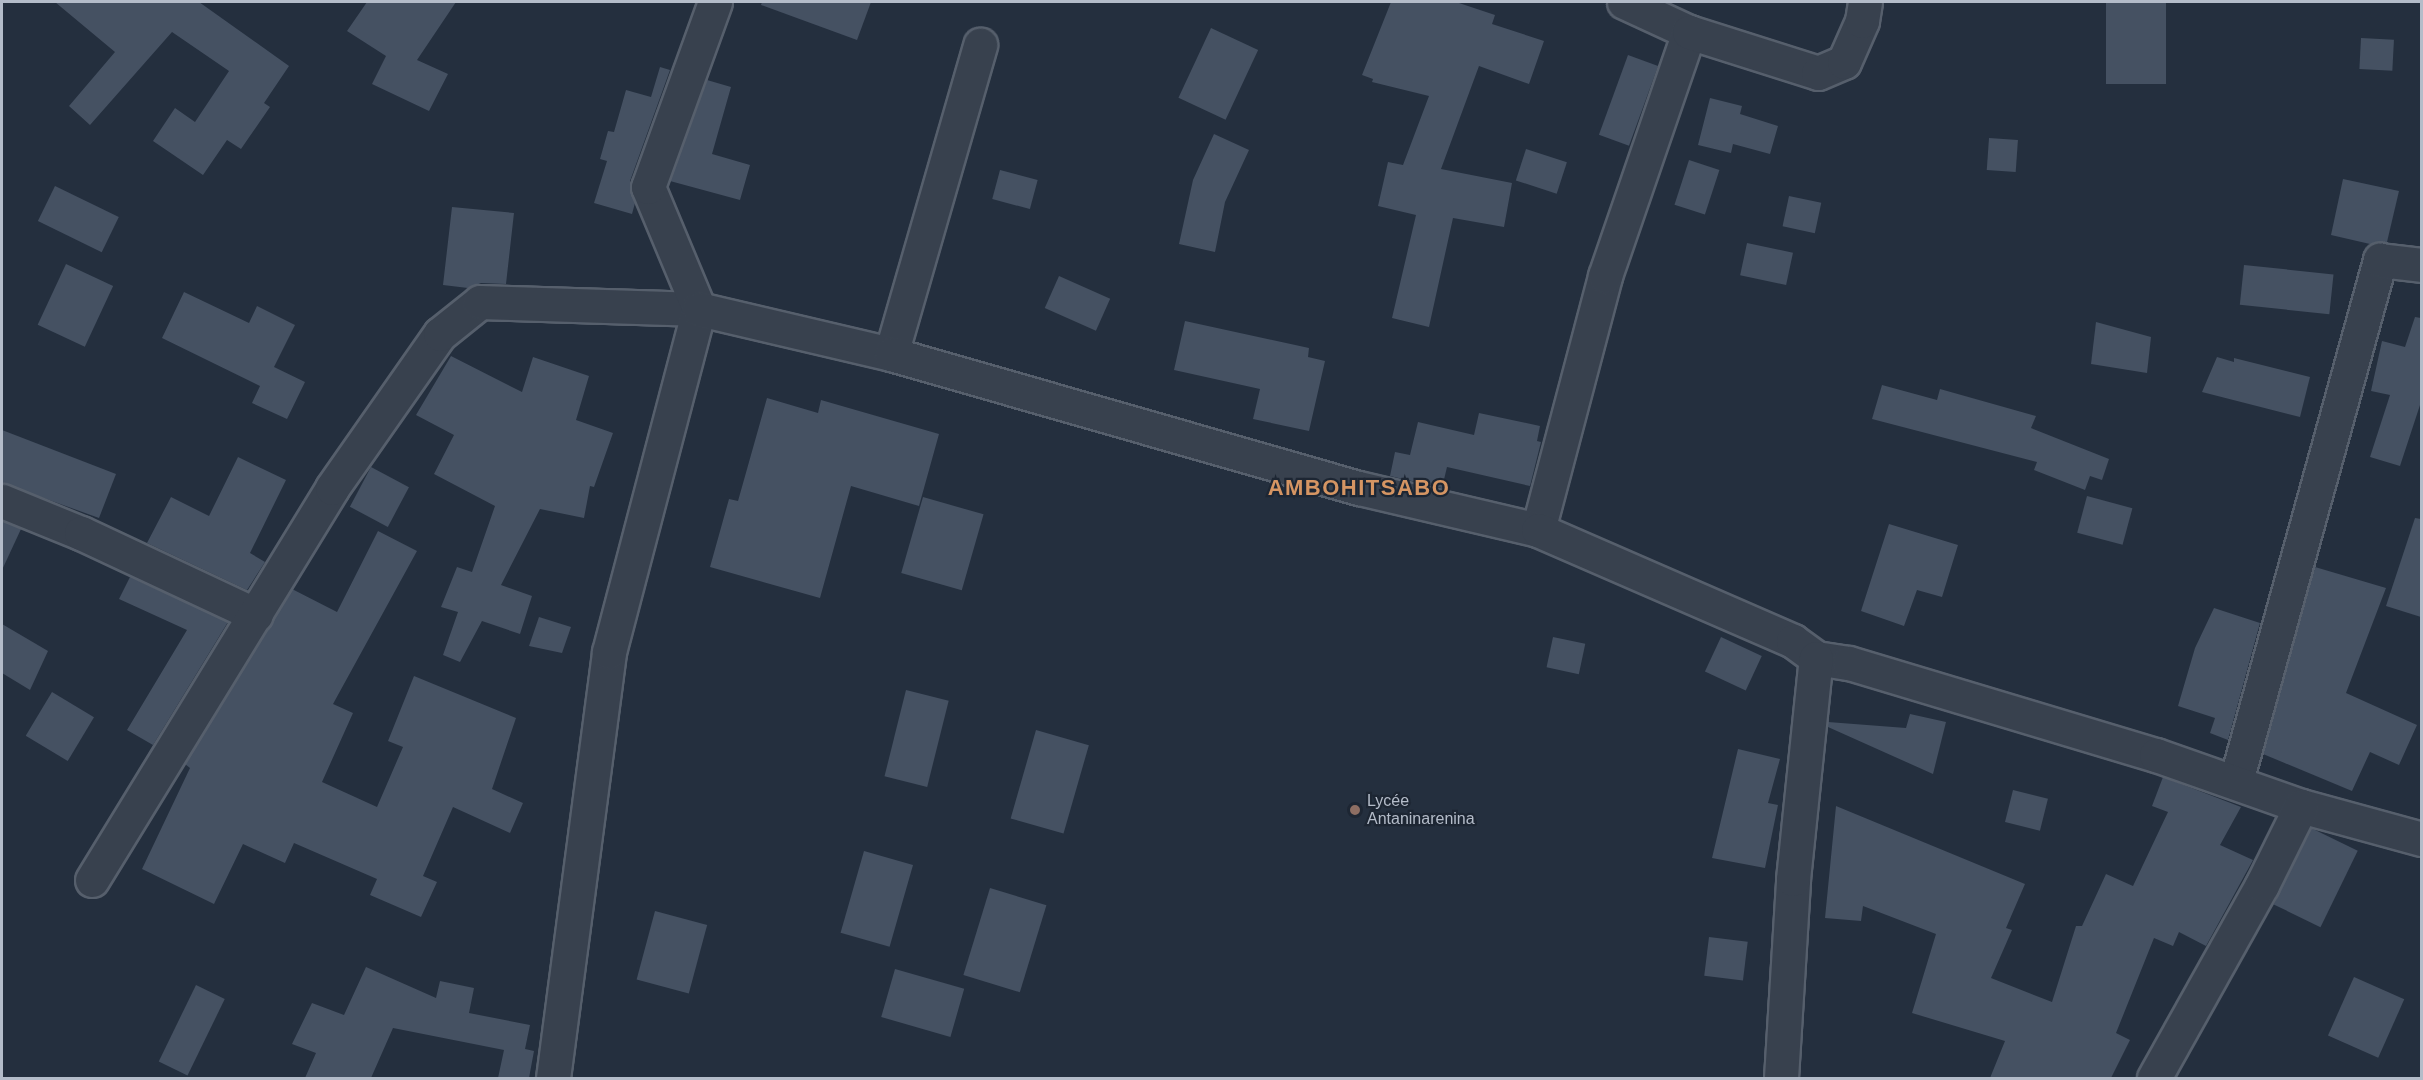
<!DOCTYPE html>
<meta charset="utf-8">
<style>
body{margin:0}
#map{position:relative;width:2423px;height:1080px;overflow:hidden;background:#242f3e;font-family:Arial,sans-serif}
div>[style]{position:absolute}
.building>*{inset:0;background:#455162;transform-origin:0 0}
.roads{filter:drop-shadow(2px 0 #565f6c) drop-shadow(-2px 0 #565f6c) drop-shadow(0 2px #565f6c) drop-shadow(0 -2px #565f6c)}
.minor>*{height:33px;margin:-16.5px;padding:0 16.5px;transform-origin:16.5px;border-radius:16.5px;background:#38414e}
.dots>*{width:16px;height:16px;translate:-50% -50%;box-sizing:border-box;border:3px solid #1d2633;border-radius:50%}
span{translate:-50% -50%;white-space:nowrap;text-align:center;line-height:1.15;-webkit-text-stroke:4.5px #1d2633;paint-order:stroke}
.poi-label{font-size:16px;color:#b4bcc9}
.left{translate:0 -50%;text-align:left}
.district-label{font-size:22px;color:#d59563;font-weight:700;letter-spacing:1.5px}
.frame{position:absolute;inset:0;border:3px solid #b4bcc9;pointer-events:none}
</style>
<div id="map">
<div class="building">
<i style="clip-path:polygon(55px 2px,199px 2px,289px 66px,264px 103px,270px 107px,241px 149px,227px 140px,203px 175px,153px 141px,175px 108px,195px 122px,229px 71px,172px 32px,90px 125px,69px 106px,115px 52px)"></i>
<i style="clip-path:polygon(367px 2px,456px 2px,417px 60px,448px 74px,429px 111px,372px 84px,386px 56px,347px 31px)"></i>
<i style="clip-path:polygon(762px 2px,871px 2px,857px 40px,761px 5px)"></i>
<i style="clip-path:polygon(1391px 2px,1456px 2px,1495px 15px,1492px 24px,1544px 41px,1529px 84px,1479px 66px,1441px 169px,1512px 183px,1504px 227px,1453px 218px,1429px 327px,1392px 318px,1416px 215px,1378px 206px,1388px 162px,1403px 165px,1429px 96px,1372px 82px,1373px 79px,1362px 75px)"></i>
<i style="left:2106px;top:2px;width:60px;height:82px"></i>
<i style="left:1211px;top:28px;width:52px;height:77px;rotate:25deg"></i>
<i style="left:2361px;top:38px;width:33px;height:31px;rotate:3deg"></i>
<i style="left:1628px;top:55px;width:32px;height:85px;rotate:20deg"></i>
<i style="clip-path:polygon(660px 67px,670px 70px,630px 181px,635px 203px,632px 214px,594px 203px,607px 161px,600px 159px,608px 131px,614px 132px,626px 90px,651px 97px)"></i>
<i style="clip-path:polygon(707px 80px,731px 87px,712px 154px,750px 165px,740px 200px,670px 181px)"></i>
<i style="clip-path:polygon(1710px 98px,1742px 106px,1740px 114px,1778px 126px,1770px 154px,1733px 144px,1731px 153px,1698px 145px)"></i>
<i style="clip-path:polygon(1214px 134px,1249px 150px,1225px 202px,1215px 252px,1179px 244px,1193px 180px)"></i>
<i style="left:1989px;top:138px;width:29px;height:32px;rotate:4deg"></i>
<i style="left:1526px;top:149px;width:43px;height:33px;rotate:18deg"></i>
<i style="left:1689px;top:160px;width:32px;height:47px;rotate:18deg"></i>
<i style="left:1000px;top:170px;width:39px;height:30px;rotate:15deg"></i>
<i style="clip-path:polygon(2343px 179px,2399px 191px,2387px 242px,2370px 244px,2331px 235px)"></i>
<i style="left:55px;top:186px;width:71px;height:39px;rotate:26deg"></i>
<i style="left:1789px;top:196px;width:33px;height:31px;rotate:12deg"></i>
<i style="clip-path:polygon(452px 207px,514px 213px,506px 284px,481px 283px,468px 288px,443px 285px)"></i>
<i style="left:1747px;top:243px;width:47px;height:33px;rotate:12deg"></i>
<i style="left:66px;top:264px;width:52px;height:67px;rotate:25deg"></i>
<i style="left:2244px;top:265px;width:90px;height:40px;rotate:6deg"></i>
<i style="left:1059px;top:276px;width:56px;height:35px;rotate:24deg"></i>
<i style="clip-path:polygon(184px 292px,249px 323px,257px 306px,295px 325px,274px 367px,305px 382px,287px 419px,252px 403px,260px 386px,162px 338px)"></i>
<i style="clip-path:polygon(2415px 317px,2421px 318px,2421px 402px,2400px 466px,2370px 457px,2390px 395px,2371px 391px,2382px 341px,2405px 347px)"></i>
<i style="clip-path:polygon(1185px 321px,1309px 348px,1308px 357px,1325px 361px,1309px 431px,1253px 419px,1260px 389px,1174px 370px)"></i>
<i style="clip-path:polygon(2096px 322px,2151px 337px,2147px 373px,2091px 364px)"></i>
<i style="clip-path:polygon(451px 356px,522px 392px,533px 357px,589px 376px,576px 420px,613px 433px,594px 487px,590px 486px,584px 518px,540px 509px,501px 585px,532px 596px,520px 634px,482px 621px,460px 662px,443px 655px,458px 612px,441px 607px,457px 567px,472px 572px,495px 506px,434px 474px,454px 435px,416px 415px)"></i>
<i style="clip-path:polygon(2217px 357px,2234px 362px,2234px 358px,2310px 377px,2300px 417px,2202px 392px)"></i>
<i style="clip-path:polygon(1882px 385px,1937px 400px,1940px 389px,2036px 416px,2031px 428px,2109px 459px,2102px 480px,2090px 476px,2085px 490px,2034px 470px,2037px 462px,1872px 419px)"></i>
<i style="clip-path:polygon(767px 398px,818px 413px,821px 400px,939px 434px,919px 506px,851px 486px,820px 598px,710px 567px,729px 499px,738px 501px)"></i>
<i style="clip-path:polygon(1479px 413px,1540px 426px,1537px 441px,1541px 442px,1530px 486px,1447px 467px,1442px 488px,1390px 476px,1395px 452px,1410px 455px,1418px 422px,1474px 435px)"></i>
<i style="clip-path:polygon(2px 430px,116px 474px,99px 518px,2px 483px)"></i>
<i style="clip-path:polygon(238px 457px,286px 480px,250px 553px,265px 562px,247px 590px,147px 543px,171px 497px,209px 516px)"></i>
<i style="left:371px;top:467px;width:43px;height:45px;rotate:28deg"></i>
<i style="left:2087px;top:496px;width:47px;height:38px;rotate:15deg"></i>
<i style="left:923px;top:497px;width:63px;height:79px;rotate:16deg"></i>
<i style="clip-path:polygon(2415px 518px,2421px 519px,2421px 617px,2386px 606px)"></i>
<i style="clip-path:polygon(2px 521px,21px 529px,2px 570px)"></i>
<i style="clip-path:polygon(1889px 524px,1958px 545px,1942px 597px,1917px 590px,1904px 626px,1861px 611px)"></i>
<i style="clip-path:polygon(378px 531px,417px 551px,333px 704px,353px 713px,322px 782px,377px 807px,403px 747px,388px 741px,414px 676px,516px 718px,492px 789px,523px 803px,510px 833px,453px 807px,423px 876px,437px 882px,421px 917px,370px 895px,377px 879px,294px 843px,285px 863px,243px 844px,214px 904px,142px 869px,190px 768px,185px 764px,292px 589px,337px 612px)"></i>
<i style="clip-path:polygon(2315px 567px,2386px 588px,2346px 693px,2417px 725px,2399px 765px,2370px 752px,2352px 791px,2263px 754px)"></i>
<i style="clip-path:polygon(130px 577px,228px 622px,153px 745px,127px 730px,187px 630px,119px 599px)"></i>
<i style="clip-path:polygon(2214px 608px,2260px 623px,2228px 740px,2210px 733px,2215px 718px,2178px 706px,2195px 648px)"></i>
<i style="clip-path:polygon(539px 617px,571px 627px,562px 653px,529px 646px)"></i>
<i style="clip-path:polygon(2px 624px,48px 651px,30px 690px,2px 673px)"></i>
<i style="left:1553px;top:637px;width:33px;height:31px;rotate:12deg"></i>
<i style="left:1721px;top:637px;width:45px;height:38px;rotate:25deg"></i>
<i style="left:906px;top:690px;width:44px;height:89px;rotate:14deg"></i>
<i style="left:52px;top:692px;width:49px;height:51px;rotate:31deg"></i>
<i style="clip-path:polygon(1910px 714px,1946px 722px,1933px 774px,1828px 727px,1828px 722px,1906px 728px)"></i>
<i style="left:1036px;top:730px;width:55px;height:92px;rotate:16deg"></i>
<i style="clip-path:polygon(1738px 749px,1780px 759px,1768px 803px,1778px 805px,1765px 868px,1712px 858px)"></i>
<i style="clip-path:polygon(2163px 777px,2241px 807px,2220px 845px,2253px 860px,2206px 946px,2179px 932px,2173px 946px,2154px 938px,2116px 1033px,2130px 1040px,2111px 1078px,1990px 1078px,2005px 1041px,1912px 1013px,1936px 934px,1863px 906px,1861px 921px,1825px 918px,1836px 806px,2025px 884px,2006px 928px,2012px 930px,1991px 978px,2052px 1002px,2076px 926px,2082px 926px,2106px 874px,2133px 886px,2168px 812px,2152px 806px)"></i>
<i style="left:2013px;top:790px;width:36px;height:33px;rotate:14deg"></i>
<i style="left:2311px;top:828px;width:52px;height:85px;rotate:26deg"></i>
<i style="left:864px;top:851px;width:51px;height:85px;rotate:16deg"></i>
<i style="left:990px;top:888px;width:59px;height:91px;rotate:17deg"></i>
<i style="left:655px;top:911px;width:54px;height:71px;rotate:15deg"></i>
<i style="left:1709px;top:937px;width:39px;height:39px;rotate:7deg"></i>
<i style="clip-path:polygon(366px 967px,436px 998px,440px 981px,474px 988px,469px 1013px,530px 1025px,525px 1049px,534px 1051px,529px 1078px,498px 1078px,504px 1050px,393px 1028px,371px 1078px,305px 1078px,316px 1053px,292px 1044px,312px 1003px,344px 1015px)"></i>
<i style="left:895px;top:969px;width:72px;height:50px;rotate:16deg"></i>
<i style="left:2354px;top:977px;width:55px;height:64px;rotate:24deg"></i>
<i style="left:196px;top:985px;width:32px;height:85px;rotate:26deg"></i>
</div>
<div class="roads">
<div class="minor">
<i style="left:1624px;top:2px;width:72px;rotate:24.8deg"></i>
<i style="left:891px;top:354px;width:322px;rotate:-73.9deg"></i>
<i style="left:2px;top:501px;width:85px;rotate:22.1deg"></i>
<i style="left:81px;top:533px;width:193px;rotate:25.1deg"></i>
<i style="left:1538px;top:530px;width:263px;rotate:-75.2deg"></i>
<i style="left:1605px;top:276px;width:258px;rotate:-71deg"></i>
<i style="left:1689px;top:32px;width:135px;rotate:17.6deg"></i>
<i style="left:1818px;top:73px;width:28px;rotate:-23deg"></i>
<i style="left:1844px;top:62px;width:45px;rotate:-66.3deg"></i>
<i style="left:1862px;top:21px;width:19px;rotate:-81deg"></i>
<i style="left:2236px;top:781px;width:541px;rotate:-74.55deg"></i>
<i style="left:2380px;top:260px;width:42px;rotate:6.8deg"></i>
<i style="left:92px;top:880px;width:460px;rotate:-58.5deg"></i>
<i style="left:332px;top:488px;width:188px;rotate:-55deg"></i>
<i style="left:440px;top:334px;width:51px;rotate:-38.7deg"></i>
<i style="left:480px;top:302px;width:219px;rotate:1.8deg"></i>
<i style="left:699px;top:309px;width:132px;rotate:-112.7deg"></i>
<i style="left:648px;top:187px;width:197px;rotate:-70.1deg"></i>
<i style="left:553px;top:1078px;width:430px;rotate:-82.5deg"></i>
<i style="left:609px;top:652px;width:355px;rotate:-75.3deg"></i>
<i style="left:699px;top:309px;width:197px;rotate:13.2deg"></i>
<i style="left:891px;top:354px;width:487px;rotate:16deg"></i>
<i style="left:1359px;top:488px;width:184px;rotate:13.2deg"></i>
<i style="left:1538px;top:530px;width:278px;rotate:23.5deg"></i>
<i style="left:1793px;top:641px;width:29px;rotate:36deg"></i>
<i style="left:1816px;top:658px;width:33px;rotate:9deg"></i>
<i style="left:1849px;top:663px;width:320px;rotate:16.7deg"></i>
<i style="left:2156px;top:755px;width:154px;rotate:19.4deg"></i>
<i style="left:2301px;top:806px;width:125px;rotate:15.3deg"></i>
<i style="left:1781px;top:1078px;width:199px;rotate:-86.5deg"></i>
<i style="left:1793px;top:879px;width:222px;rotate:-84.1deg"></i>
<i style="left:2154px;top:1078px;width:221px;rotate:-60.8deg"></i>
<i style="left:2262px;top:885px;width:88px;rotate:-63.7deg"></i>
</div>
</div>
<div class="dots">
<i style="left:1355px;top:810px;background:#8d6e63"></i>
</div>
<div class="poi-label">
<span class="left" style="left:1367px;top:810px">Lycée<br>Antaninarenina</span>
</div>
<div class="district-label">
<span style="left:1359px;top:488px">AMBOHITSABO</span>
</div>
<div class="frame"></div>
</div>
